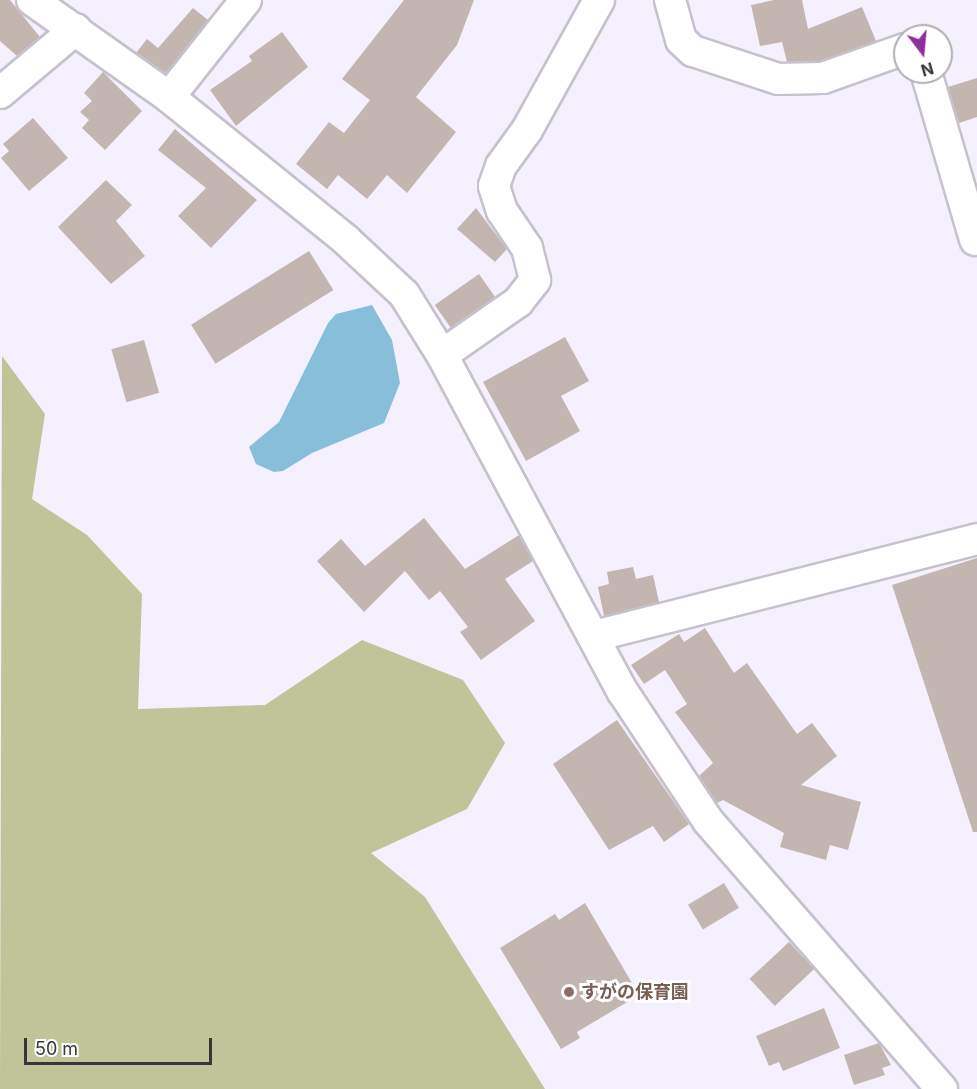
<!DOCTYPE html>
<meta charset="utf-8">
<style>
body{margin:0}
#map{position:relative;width:977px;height:1089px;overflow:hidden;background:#f5f0fd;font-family:Inter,"Noto Sans JP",sans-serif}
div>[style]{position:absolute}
.green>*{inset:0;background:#c0c499}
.water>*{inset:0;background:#87bfdb}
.building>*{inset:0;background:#c3b5b0;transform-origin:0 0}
.roads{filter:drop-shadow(2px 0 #c5c1cd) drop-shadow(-2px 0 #c5c1cd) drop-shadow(0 2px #c5c1cd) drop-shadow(0 -2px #c5c1cd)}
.street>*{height:30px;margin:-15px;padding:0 15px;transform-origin:15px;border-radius:15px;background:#fff}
.dots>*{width:16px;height:16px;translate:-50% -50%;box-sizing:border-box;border:3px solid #fff;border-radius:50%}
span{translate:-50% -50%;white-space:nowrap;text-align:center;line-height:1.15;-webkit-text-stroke:6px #fff;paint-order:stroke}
.education-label{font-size:18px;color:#785e54;font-weight:700}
.left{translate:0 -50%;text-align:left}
.north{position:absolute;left:893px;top:24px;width:60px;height:60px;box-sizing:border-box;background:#fff;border:2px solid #afafb1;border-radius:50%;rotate:164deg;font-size:16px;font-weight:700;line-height:24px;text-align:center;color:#38363b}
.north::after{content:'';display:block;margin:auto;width:21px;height:27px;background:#8c309a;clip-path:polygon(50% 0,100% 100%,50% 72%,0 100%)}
.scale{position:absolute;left:24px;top:1038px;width:188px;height:27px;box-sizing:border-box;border:3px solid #38363b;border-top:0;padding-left:8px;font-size:18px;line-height:21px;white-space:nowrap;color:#38363b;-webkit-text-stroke:4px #fff;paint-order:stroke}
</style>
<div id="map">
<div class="green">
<i style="clip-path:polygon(2px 356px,45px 414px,32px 499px,87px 535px,142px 594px,138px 709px,265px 705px,362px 640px,463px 680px,505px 743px,467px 809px,371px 853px,425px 897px,545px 1089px,0 1089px)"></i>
</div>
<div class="water">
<i style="clip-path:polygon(372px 305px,392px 340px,400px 383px,384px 423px,312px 453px,283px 471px,274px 472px,256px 464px,249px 447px,279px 422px,328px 323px,336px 314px)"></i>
</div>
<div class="building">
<i style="clip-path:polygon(0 0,10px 0,40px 37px,17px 56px,0 41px)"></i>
<i style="clip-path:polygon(404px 0,474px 0,457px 45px,416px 97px,456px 132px,407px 193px,387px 175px,367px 199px,338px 175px,327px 189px,296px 164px,329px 122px,344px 133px,370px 100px,342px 79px)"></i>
<i style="clip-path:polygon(774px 0,802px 0,808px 29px,862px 7px,876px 41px,820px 61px,787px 62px,782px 42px,760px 46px,751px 5px)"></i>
<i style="clip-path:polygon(193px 8px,208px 20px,166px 73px,136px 53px,147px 39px,158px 48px)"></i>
<i style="clip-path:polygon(282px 32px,308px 67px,236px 126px,210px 90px,252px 61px,249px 56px)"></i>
<i style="clip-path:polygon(103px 72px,142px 111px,105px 150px,82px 128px,89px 120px,80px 112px,92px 101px,84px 93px)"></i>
<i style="clip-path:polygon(977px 78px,977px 117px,959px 123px,948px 87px)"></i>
<i style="clip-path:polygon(33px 118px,68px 158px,29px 191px,1px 158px,9px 151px,3px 144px)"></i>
<i style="clip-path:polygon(175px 129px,257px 200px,211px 248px,178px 216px,206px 188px,158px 150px)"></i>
<i style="clip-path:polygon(106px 180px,132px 205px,116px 221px,145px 256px,111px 284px,58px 227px)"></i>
<i style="clip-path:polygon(476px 208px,507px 249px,495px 262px,457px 229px)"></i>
<i style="left:309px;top:251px;width:46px;height:139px;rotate:58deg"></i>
<i style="left:479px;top:274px;width:28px;height:54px;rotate:55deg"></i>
<i style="clip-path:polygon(565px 337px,589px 381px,561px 396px,580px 431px,526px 461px,483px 382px)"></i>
<i style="left:144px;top:340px;width:55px;height:34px;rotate:74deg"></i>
<i style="clip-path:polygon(424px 518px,465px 569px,519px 535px,533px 561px,505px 579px,535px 621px,481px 660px,460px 632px,468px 627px,440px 591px,429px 600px,405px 571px,364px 612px,317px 561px,341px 539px,365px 566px)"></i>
<i style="clip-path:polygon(977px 558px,977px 832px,973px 832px,892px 585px)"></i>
<i style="clip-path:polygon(633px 567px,636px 579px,653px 575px,659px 602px,604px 616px,598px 587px,609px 584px,607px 572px)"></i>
<i style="clip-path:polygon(705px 628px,734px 673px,747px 663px,797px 734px,812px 723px,837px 756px,801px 785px,861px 802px,848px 850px,830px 845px,826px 860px,780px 847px,784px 833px,723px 800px,717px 803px,699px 776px,713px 763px,675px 712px,687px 704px,665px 670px,644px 684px,631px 665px,679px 634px,684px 642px)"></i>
<i style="clip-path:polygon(617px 720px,689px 824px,664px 842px,653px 826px,609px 850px,553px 764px)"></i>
<i style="left:724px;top:883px;width:29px;height:42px;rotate:59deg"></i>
<i style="clip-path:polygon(585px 903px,639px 995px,577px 1032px,580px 1038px,561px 1049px,500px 948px,555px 914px,559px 920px)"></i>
<i style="left:789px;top:942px;width:37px;height:54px;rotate:47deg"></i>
<i style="clip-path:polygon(824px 1008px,840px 1048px,783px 1071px,779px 1062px,769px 1066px,756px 1036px)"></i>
<i style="clip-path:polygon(879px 1043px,891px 1065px,882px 1068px,885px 1075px,854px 1085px,844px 1055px)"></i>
</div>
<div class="roads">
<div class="street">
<i style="left:32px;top:0;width:168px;rotate:35.3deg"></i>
<i style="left:169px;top:97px;width:228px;rotate:38.9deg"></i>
<i style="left:346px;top:240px;width:79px;rotate:43deg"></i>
<i style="left:404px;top:294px;width:72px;rotate:58.1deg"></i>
<i style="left:442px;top:355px;width:383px;rotate:61.8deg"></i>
<i style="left:623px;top:692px;width:154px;rotate:56.6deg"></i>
<i style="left:708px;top:821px;width:356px;rotate:48.9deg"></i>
<i style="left:670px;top:0;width:41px;rotate:74.6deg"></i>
<i style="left:681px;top:40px;width:16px;rotate:43deg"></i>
<i style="left:693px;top:51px;width:89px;rotate:18.2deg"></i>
<i style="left:778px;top:79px;width:45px;rotate:-1.3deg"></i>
<i style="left:823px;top:78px;width:87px;rotate:-19.5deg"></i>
<i style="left:926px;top:72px;width:175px;rotate:73.7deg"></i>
<i style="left:0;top:93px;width:99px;rotate:-40.1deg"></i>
<i style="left:169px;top:97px;width:124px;rotate:-51.6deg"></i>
<i style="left:442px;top:355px;width:93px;rotate:-34.9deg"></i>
<i style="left:518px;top:302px;width:28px;rotate:-52deg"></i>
<i style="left:535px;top:280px;width:33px;rotate:-104deg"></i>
<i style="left:527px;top:248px;width:45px;rotate:-124deg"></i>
<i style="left:502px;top:211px;width:26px;rotate:-108deg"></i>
<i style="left:494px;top:186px;width:21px;rotate:-71deg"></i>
<i style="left:501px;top:166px;width:44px;rotate:-54.2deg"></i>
<i style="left:527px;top:130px;width:149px;rotate:-61deg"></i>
<i style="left:594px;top:636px;width:395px;rotate:-14.2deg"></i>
</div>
</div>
<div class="dots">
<i style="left:569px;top:992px;background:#8d6e63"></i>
</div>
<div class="education-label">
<span class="left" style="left:581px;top:992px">すがの保育園</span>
</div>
<div class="north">N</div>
<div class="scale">50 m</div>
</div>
